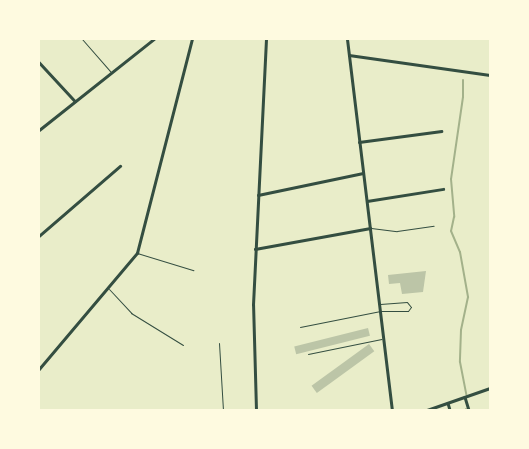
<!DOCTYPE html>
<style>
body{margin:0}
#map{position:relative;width:529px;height:449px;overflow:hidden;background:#e9edc9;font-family:"Source Sans 3",sans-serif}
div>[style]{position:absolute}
.stream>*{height:2px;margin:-1px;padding:0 1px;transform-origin:1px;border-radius:1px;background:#a3b18a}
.building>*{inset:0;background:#bcc5a7;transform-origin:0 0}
.service>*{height:1px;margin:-0.5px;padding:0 0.5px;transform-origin:0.5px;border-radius:0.5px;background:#344e41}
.minor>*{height:2.5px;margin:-1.25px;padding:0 1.25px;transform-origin:1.25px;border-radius:1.25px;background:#344e41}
.tertiary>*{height:2.5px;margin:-1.25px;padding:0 1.25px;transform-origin:1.25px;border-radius:1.25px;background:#344e41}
.secondary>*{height:3px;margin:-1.5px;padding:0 1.5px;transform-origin:1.5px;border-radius:1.5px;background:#344e41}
span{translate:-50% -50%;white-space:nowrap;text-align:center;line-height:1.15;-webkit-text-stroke:5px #fefae0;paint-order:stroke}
.frame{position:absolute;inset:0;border:40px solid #fefae0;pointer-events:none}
</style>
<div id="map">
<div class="stream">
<i style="left:463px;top:80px;width:17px;rotate:90deg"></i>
<i style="left:463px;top:97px;width:83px;rotate:98.3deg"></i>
<i style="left:451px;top:179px;width:38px;rotate:85deg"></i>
<i style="left:454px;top:217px;width:14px;rotate:102deg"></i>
<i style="left:451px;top:231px;width:23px;rotate:67deg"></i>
<i style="left:460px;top:252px;width:46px;rotate:79.9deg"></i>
<i style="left:468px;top:297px;width:34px;rotate:102deg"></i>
<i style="left:461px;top:330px;width:32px;rotate:92deg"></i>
<i style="left:460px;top:362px;width:33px;rotate:79deg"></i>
<i style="left:466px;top:409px;width:1px;rotate:90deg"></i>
</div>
<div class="building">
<i style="clip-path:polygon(426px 271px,423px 292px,402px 294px,400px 283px,389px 284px,388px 275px)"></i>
<i style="left:368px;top:328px;width:8px;height:76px;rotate:76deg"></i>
<i style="left:369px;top:344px;width:9px;height:71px;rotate:54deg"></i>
</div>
<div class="service">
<i style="left:82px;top:39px;width:43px;rotate:48.8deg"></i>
<i style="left:371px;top:228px;width:26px;rotate:7deg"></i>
<i style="left:397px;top:231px;width:37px;rotate:-8deg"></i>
<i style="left:137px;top:253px;width:59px;rotate:16.9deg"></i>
<i style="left:109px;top:289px;width:33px;rotate:47deg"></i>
<i style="left:131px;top:313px;width:61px;rotate:31.6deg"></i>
<i style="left:300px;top:327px;width:82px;rotate:-11.3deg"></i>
<i style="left:380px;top:311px;width:28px"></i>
<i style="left:408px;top:311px;width:5px;rotate:-53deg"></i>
<i style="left:411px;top:307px;width:6px;rotate:-129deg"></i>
<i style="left:407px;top:302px;width:27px;rotate:176deg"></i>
<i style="left:219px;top:343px;width:67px;rotate:86.6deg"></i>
<i style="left:308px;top:354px;width:75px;rotate:-11.6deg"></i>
</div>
<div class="minor">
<i style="left:359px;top:142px;width:83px;rotate:-7.6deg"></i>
<i style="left:258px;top:195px;width:107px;rotate:-11.8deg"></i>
<i style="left:367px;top:201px;width:77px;rotate:-9deg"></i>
<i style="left:39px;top:236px;width:107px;rotate:-40.8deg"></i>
<i style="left:255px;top:249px;width:117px;rotate:-10.3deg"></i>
<i style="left:465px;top:397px;width:14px;rotate:73deg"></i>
<i style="left:448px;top:403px;width:7px;rotate:74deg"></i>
<i style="left:256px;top:410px;width:105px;rotate:-91.6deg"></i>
<i style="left:253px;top:305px;width:266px;rotate:-87.2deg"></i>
</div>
<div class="tertiary">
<i style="left:349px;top:55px;width:142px;rotate:8.1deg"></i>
<i style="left:39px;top:62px;width:53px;rotate:47.3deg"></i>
<i style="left:39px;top:369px;width:152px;rotate:-49.8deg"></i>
<i style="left:137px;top:253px;width:221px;rotate:-75.6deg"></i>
<i style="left:427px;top:410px;width:67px;rotate:-19.2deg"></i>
</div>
<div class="secondary">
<i style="left:347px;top:39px;width:374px;rotate:83.1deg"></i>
<i style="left:39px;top:130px;width:147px;rotate:-38.4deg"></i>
</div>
<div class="frame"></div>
</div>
